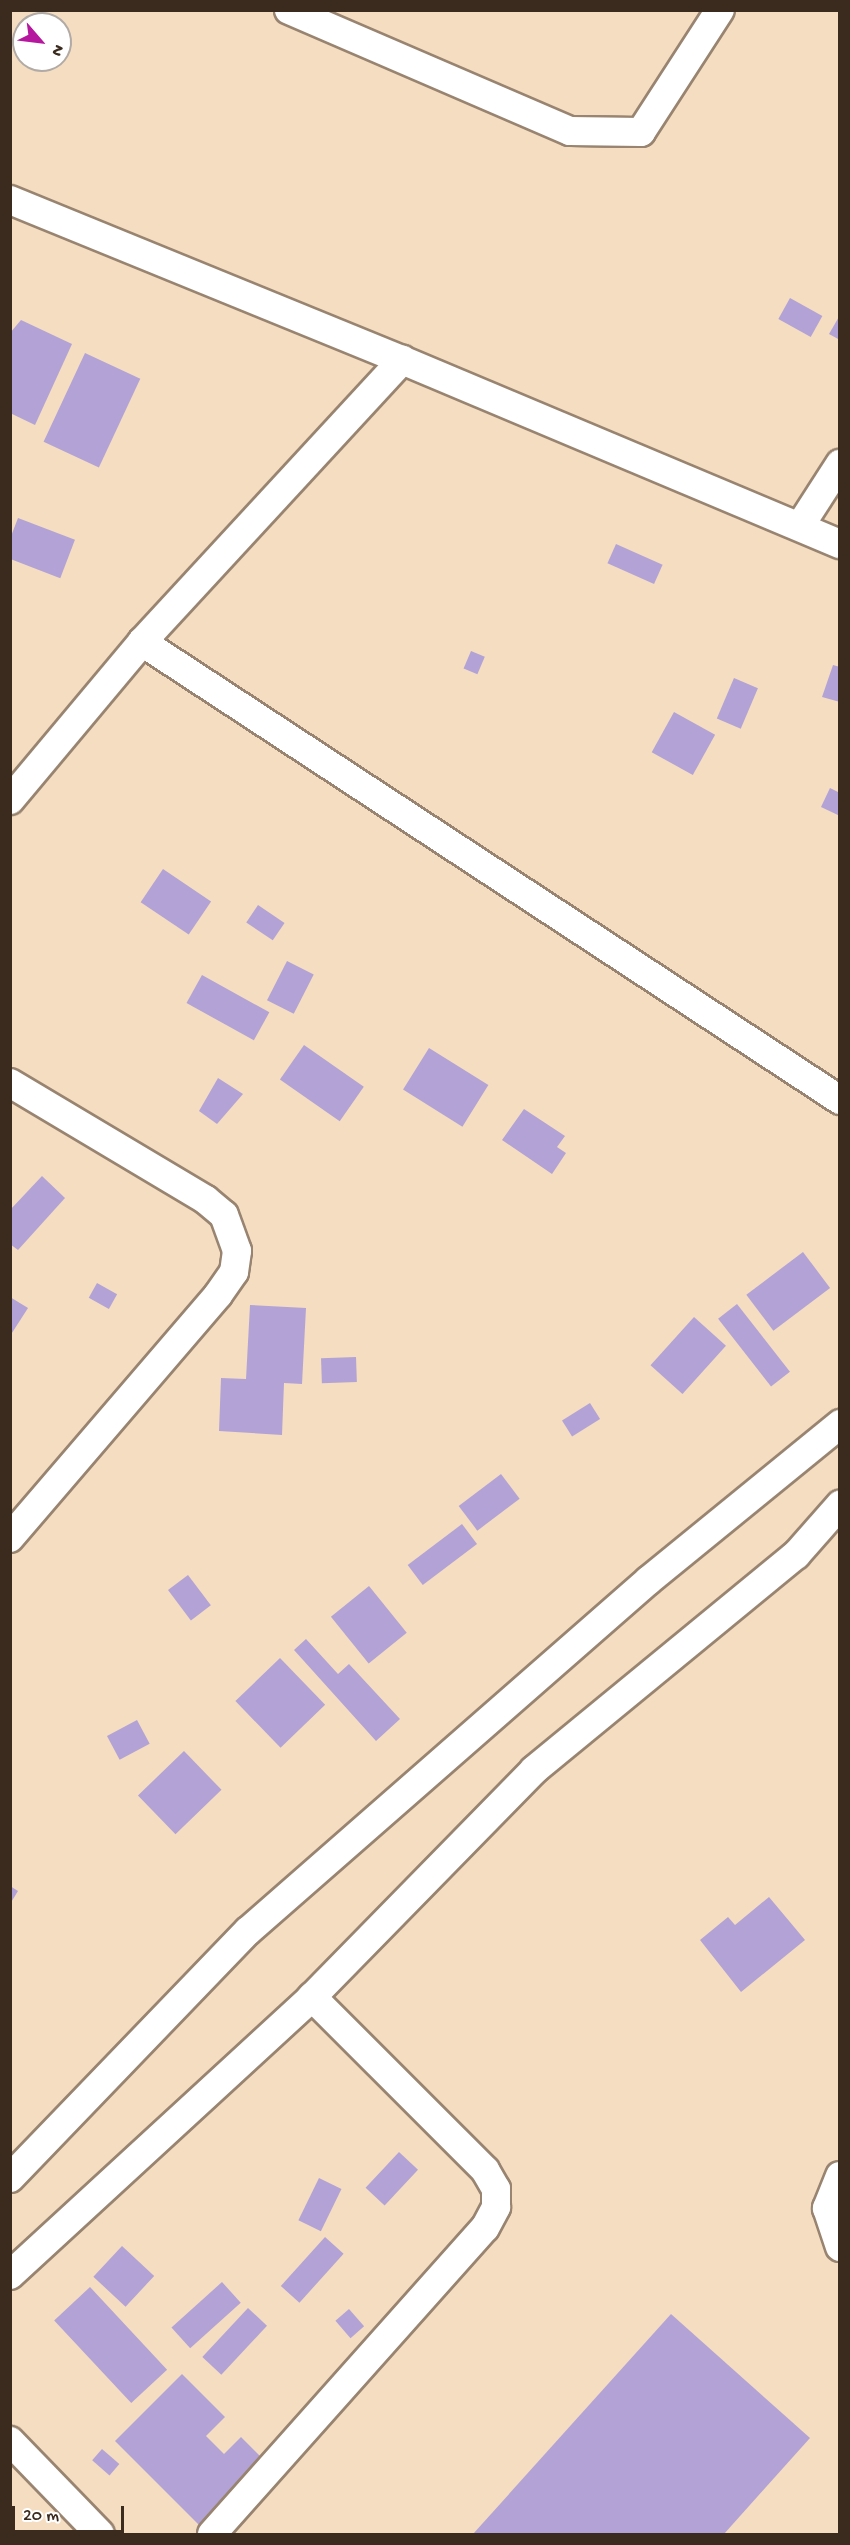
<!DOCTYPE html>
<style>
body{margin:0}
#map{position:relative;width:850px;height:2545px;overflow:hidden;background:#f5ddc1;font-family:"Gochi Hand",sans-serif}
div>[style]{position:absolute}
.building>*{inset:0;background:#b3a2d5;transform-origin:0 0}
.roads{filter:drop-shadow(2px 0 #988470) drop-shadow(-2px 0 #988470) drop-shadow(0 2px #988470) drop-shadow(0 -2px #988470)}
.street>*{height:28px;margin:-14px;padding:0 14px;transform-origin:14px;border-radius:14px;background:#fff}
span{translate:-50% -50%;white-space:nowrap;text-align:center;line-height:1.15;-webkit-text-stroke:4.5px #fff;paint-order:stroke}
.frame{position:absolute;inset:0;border:12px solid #3b2a1e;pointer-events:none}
.north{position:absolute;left:12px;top:12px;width:60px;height:60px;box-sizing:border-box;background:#fff;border:2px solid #b1aaa5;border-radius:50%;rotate:118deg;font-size:16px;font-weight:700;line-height:24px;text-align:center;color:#3b2a1e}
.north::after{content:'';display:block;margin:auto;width:21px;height:27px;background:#b5179e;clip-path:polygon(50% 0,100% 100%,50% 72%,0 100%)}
.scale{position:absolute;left:12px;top:2506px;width:112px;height:27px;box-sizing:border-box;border:3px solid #3b2a1e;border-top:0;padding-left:8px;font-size:18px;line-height:21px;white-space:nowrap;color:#3b2a1e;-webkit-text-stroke:4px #fff;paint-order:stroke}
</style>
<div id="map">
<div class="building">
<i style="left:790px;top:298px;width:37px;height:24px;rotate:29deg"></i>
<i style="clip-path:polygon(840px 315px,840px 340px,829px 334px)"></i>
<i style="clip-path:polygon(21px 320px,72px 344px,35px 425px,10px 413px,10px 333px)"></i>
<i style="left:85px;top:353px;width:61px;height:98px;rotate:25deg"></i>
<i style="left:18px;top:518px;width:61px;height:41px;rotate:21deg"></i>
<i style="left:616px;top:544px;width:51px;height:21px;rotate:24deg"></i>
<i style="left:471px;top:651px;width:15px;height:19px;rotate:23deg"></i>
<i style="clip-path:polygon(833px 665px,840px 667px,840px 702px,822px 697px)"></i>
<i style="left:734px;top:678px;width:26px;height:44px;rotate:23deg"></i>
<i style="left:674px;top:712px;width:47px;height:46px;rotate:29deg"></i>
<i style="clip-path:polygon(830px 788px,840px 793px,840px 816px,821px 807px)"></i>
<i style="left:163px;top:869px;width:58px;height:40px;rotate:34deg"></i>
<i style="left:258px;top:905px;width:32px;height:21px;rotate:34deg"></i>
<i style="left:287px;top:961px;width:30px;height:44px;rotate:27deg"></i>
<i style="left:202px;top:975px;width:77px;height:32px;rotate:29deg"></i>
<i style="left:304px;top:1045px;width:73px;height:42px;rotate:35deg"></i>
<i style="left:429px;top:1048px;width:70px;height:49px;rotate:32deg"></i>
<i style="clip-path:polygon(218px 1078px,243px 1094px,217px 1124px,199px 1111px)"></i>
<i style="clip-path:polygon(524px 1109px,565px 1136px,557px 1147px,566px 1153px,552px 1174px,502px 1140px)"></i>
<i style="clip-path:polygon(42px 1176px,65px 1198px,18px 1250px,10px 1244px,10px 1210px)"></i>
<i style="left:803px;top:1252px;width:45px;height:71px;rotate:53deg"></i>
<i style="left:97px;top:1283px;width:23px;height:17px;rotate:29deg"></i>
<i style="clip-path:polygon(10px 1297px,28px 1308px,10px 1336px)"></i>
<i style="left:737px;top:1304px;width:86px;height:24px;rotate:52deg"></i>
<i style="clip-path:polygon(250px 1305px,306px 1308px,302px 1384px,284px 1383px,282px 1435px,219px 1431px,221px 1378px,246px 1379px)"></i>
<i style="left:694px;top:1317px;width:43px;height:65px;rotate:42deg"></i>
<i style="left:356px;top:1357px;width:25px;height:35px;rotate:88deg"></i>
<i style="left:590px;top:1403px;width:19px;height:33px;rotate:58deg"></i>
<i style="left:501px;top:1474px;width:31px;height:53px;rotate:53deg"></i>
<i style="left:462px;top:1524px;width:25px;height:68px;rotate:53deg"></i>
<i style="left:188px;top:1575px;width:38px;height:25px;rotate:53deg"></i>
<i style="left:369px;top:1586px;width:60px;height:49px;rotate:51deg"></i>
<i style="clip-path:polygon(306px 1639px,338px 1674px,349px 1664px,400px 1719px,376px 1741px,294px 1650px)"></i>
<i style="left:280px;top:1658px;width:65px;height:62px;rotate:46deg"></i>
<i style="left:137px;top:1720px;width:27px;height:34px;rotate:62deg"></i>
<i style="left:184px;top:1751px;width:54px;height:64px;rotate:46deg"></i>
<i style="clip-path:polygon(10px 1886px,18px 1891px,10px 1904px)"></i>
<i style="clip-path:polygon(769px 1897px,805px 1940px,741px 1992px,700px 1940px,728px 1917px,735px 1925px)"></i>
<i style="left:399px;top:2152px;width:26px;height:49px;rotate:43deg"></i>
<i style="left:319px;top:2178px;width:25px;height:47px;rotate:26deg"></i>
<i style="left:325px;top:2237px;width:25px;height:66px;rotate:42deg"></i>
<i style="left:122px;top:2246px;width:44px;height:42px;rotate:43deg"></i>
<i style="left:222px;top:2282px;width:28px;height:68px;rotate:48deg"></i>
<i style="left:90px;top:2287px;width:113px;height:49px;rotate:47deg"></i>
<i style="left:248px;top:2308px;width:26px;height:67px;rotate:43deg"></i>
<i style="left:349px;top:2309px;width:23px;height:18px;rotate:49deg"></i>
<i style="clip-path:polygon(671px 2314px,810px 2438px,724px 2534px,473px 2534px)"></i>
<i style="clip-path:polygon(182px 2374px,225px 2417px,206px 2436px,224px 2454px,241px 2437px,266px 2462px,201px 2527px,115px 2441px)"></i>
<i style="left:102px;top:2449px;width:23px;height:15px;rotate:41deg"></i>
</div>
<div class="roads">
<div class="street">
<i style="left:289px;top:10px;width:306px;rotate:23.3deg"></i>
<i style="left:570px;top:131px;width:71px;rotate:0.8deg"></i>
<i style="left:641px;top:132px;width:145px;rotate:-57.1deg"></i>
<i style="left:10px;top:200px;width:423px;rotate:22.2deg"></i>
<i style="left:800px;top:526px;width:74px;rotate:-57.2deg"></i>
<i style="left:142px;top:642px;width:835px;rotate:33.27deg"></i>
<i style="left:10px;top:800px;width:206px;rotate:-50.1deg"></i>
<i style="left:142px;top:642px;width:384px;rotate:-47.3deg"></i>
<i style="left:402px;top:360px;width:475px;rotate:22.8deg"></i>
<i style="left:10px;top:1083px;width:228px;rotate:30.8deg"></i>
<i style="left:206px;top:1200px;width:23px;rotate:40deg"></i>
<i style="left:224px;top:1215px;width:38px;rotate:70deg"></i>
<i style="left:237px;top:1251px;width:21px;rotate:98deg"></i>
<i style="left:234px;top:1272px;width:28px;rotate:125deg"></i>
<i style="left:218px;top:1295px;width:320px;rotate:130.6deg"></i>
<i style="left:840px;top:2176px;width:35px;rotate:112deg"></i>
<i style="left:827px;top:2208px;width:41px;rotate:71.6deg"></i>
<i style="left:10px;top:2178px;width:343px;rotate:-46.1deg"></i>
<i style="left:248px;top:1931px;width:533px;rotate:-41.2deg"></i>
<i style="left:649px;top:1580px;width:247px;rotate:-39.2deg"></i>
<i style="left:10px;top:2275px;width:410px;rotate:-42.6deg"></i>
<i style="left:312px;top:1997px;width:318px;rotate:-45.6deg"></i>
<i style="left:534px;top:1770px;width:339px;rotate:-39.4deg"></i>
<i style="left:796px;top:1555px;width:67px;rotate:-48.7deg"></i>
<i style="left:10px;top:2441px;width:129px;rotate:45.9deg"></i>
<i style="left:212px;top:2534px;width:410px;rotate:-48.3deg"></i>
<i style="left:485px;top:2228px;width:24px;rotate:-62deg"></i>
<i style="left:496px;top:2207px;width:18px;rotate:-90deg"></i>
<i style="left:496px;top:2189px;width:22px;rotate:-120deg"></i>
<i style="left:485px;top:2170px;width:245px;rotate:-135deg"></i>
</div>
</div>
<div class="frame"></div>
<div class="north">N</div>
<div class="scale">20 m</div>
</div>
